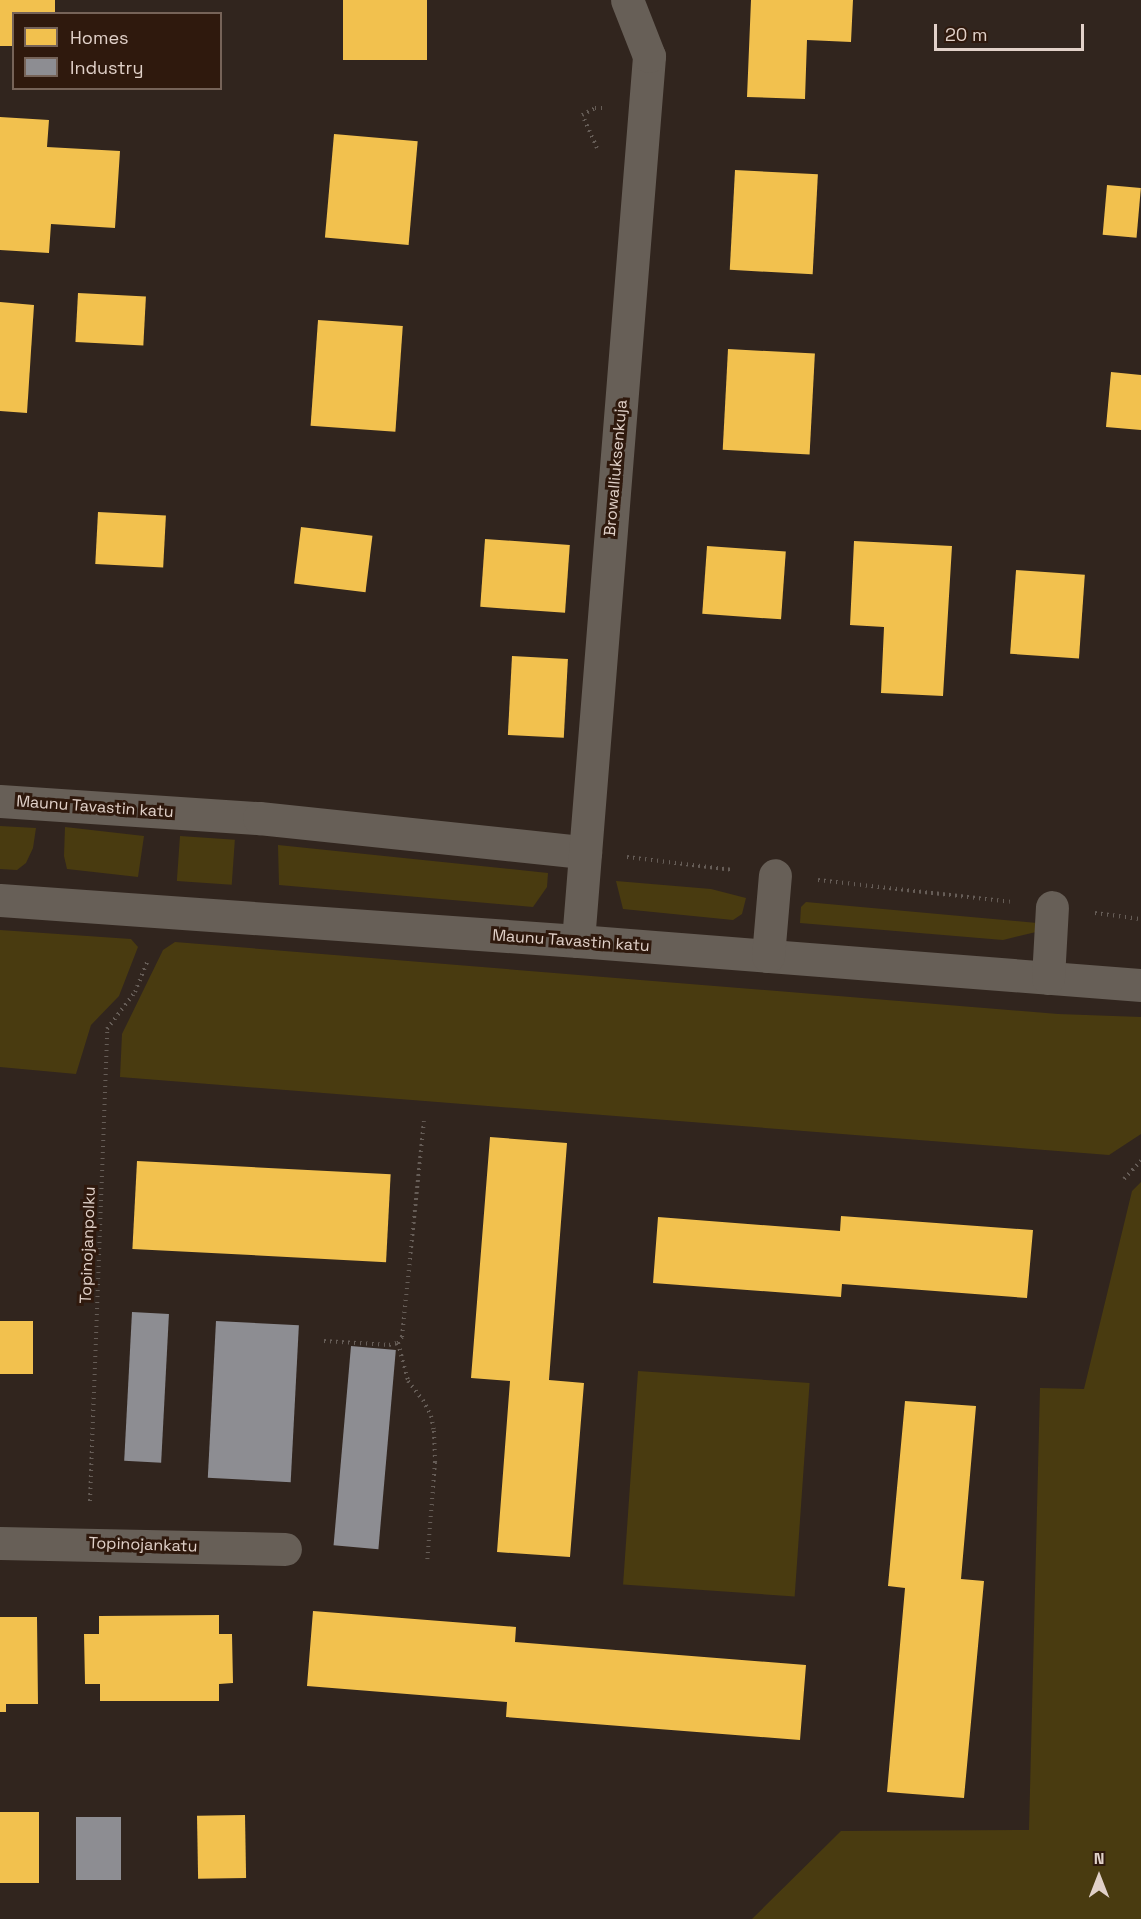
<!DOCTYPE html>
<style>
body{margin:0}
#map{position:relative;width:1141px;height:1919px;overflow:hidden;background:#31251e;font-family:"Space Grotesk",sans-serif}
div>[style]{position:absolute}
.green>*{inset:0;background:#493b10;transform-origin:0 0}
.homes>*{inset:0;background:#f2c14e;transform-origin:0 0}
.industry>*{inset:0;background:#8d8d92;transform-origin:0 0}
.path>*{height:4px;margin-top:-2px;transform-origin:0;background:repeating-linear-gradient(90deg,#665d57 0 1.5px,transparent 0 6px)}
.minor>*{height:33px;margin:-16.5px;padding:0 16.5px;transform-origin:16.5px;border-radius:16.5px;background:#675f57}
span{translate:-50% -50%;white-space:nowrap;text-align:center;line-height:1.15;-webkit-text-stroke:6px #2f190d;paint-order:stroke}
.street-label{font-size:16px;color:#e1d1c9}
.legend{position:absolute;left:12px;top:12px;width:210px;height:78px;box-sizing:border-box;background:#2f190d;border:2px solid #766358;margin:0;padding:8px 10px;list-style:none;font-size:18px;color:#e1d1c9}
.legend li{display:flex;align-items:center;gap:12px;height:30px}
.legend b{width:30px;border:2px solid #766358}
.north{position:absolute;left:1069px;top:1847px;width:60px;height:60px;-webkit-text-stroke:4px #2f190d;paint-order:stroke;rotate:0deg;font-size:16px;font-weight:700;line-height:24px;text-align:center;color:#e1d1c9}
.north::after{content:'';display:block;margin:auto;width:21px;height:27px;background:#e1d1c9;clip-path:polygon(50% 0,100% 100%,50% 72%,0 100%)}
.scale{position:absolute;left:934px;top:24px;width:150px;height:27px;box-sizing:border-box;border:3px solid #e1d1c9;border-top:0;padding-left:8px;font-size:18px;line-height:21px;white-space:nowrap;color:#e1d1c9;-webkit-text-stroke:4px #2f190d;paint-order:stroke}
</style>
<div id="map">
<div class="green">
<i style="clip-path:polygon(0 826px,36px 828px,33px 848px,26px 863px,17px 870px,0 869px)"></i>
<i style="clip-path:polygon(65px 827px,144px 836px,138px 877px,67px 869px,64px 856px)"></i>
<i style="left:180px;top:836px;width:55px;height:45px;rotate:4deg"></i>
<i style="clip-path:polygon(278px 845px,548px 873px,547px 887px,533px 907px,279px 885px)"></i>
<i style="clip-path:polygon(616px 881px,711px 889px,746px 898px,742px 914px,733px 920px,623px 909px)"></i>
<i style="clip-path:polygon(806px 902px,1037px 923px,1036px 932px,1003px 940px,800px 923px,801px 907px)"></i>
<i style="clip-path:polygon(0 930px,131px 939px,138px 947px,119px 996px,91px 1025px,76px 1074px,0 1067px)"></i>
<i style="clip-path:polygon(175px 942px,1058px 1014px,1141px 1017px,1141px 1134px,1109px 1155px,120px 1077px,122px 1034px,163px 950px)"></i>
<i style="clip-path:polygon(1141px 1182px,1141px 1919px,752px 1919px,841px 1831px,1029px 1830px,1040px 1388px,1084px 1389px,1132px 1191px)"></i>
<i style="left:638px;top:1371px;width:172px;height:214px;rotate:4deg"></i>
</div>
<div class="homes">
<i style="clip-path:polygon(0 0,55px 0,55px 14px,14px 14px,14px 46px,0 46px)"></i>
<i style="left:343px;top:0;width:84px;height:60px"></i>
<i style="clip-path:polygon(751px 0,853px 0,851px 42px,807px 40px,805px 99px,747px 97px)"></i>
<i style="clip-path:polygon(0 117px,49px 120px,47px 147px,120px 151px,115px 228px,51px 224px,49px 253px,0 250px)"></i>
<i style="left:334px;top:134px;width:84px;height:104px;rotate:5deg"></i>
<i style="left:735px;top:170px;width:83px;height:100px;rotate:3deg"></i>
<i style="left:1107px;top:185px;width:34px;height:50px;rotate:5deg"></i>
<i style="left:78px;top:293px;width:68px;height:49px;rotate:3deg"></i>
<i style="clip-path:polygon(0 302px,34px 305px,27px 413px,0 411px)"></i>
<i style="left:318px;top:320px;width:85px;height:106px;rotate:4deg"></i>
<i style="left:728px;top:349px;width:87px;height:101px;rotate:3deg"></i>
<i style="clip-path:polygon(1111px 372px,1141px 375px,1141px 430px,1106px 427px)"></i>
<i style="left:98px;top:512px;width:68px;height:52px;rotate:3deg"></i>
<i style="left:301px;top:527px;width:72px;height:57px;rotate:7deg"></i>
<i style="left:485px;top:539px;width:85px;height:68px;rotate:4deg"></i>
<i style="clip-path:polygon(854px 541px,952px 546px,943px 696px,881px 693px,884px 627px,850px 625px)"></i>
<i style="left:707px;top:546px;width:79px;height:68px;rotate:4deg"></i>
<i style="left:1016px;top:570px;width:69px;height:84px;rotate:4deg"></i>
<i style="left:512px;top:656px;width:56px;height:79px;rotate:3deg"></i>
<i style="clip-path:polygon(490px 1137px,567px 1143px,549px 1380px,584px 1383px,570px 1557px,497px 1552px,510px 1381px,471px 1378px)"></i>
<i style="left:137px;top:1161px;width:254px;height:88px;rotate:3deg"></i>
<i style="clip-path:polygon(841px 1216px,1033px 1230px,1027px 1298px,842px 1284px,841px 1297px,653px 1283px,658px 1217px,840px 1231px)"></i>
<i style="left:0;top:1321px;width:33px;height:53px"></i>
<i style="clip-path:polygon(905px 1401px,976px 1406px,961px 1579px,984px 1581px,964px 1798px,887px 1792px,905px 1588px,888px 1586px)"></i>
<i style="clip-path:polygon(313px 1611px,516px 1627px,515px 1642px,806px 1665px,800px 1740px,506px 1717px,507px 1702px,307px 1686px)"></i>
<i style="clip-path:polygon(219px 1615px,219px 1634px,232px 1634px,233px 1683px,219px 1684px,219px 1701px,100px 1701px,100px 1684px,85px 1684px,84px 1634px,99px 1634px,99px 1616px)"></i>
<i style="clip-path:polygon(0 1617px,37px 1617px,38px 1704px,6px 1704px,6px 1712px,0 1712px)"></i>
<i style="left:0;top:1812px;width:39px;height:71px"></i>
<i style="left:245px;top:1815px;width:63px;height:48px;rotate:89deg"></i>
</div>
<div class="industry">
<i style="left:132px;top:1312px;width:37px;height:149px;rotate:3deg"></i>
<i style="left:216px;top:1321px;width:83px;height:157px;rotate:3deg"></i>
<i style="left:351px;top:1346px;width:45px;height:200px;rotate:5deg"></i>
<i style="left:76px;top:1817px;width:45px;height:63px"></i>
</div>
<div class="path">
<i style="left:597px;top:148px;width:36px;rotate:-114deg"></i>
<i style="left:582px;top:115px;width:15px;rotate:-28deg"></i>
<i style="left:595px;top:108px;width:7px"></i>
<i style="left:627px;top:857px;width:107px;rotate:7deg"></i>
<i style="left:818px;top:880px;width:193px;rotate:6.5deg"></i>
<i style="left:1095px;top:913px;width:46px;rotate:7.4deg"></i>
<i style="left:1124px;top:1179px;width:25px;rotate:-47deg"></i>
<i style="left:324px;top:1341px;width:65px;rotate:3.5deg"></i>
<i style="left:389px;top:1345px;width:9px;rotate:-13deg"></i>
<i style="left:398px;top:1343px;width:7px;rotate:-56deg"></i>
<i style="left:402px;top:1337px;width:217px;rotate:-84.2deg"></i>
<i style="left:398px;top:1343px;width:39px;rotate:75deg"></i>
<i style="left:408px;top:1381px;width:24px;rotate:52deg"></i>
<i style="left:423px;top:1400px;width:18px;rotate:63deg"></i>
<i style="left:431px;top:1416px;width:15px;rotate:79deg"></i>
<i style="left:434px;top:1431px;width:31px;rotate:88deg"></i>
<i style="left:435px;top:1462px;width:102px;rotate:94.5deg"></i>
<i style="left:90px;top:1501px;width:472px;rotate:-87.9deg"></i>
<i style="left:107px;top:1029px;width:46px;rotate:-52.9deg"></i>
<i style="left:135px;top:992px;width:35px;rotate:-68deg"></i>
</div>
<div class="minor">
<i style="left:0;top:801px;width:260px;rotate:3.8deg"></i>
<i style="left:259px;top:818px;width:328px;rotate:6deg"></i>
<i style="left:0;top:900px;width:579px;rotate:4.06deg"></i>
<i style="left:578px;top:941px;width:565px;rotate:4.47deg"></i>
<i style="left:578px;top:941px;width:888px;rotate:-85.41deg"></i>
<i style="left:649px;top:56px;width:60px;rotate:-111.4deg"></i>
<i style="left:768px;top:956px;width:81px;rotate:-85.1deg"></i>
<i style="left:1048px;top:978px;width:71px;rotate:-86.8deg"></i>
<i style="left:0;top:1543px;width:285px;rotate:1.2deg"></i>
</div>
<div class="street-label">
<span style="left:616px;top:468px;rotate:-85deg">Browalliuksenkuja</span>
<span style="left:95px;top:807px;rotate:4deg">Maunu Tavastin katu</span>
<span style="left:571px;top:941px;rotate:4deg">Maunu Tavastin katu</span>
<span style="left:88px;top:1245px;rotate:-88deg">Topinojanpolku</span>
<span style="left:143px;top:1545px;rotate:2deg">Topinojankatu</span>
</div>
<ul class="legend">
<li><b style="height:16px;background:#f2c14e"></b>Homes</li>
<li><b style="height:16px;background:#8d8d92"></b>Industry</li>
</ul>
<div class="north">N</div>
<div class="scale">20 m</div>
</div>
